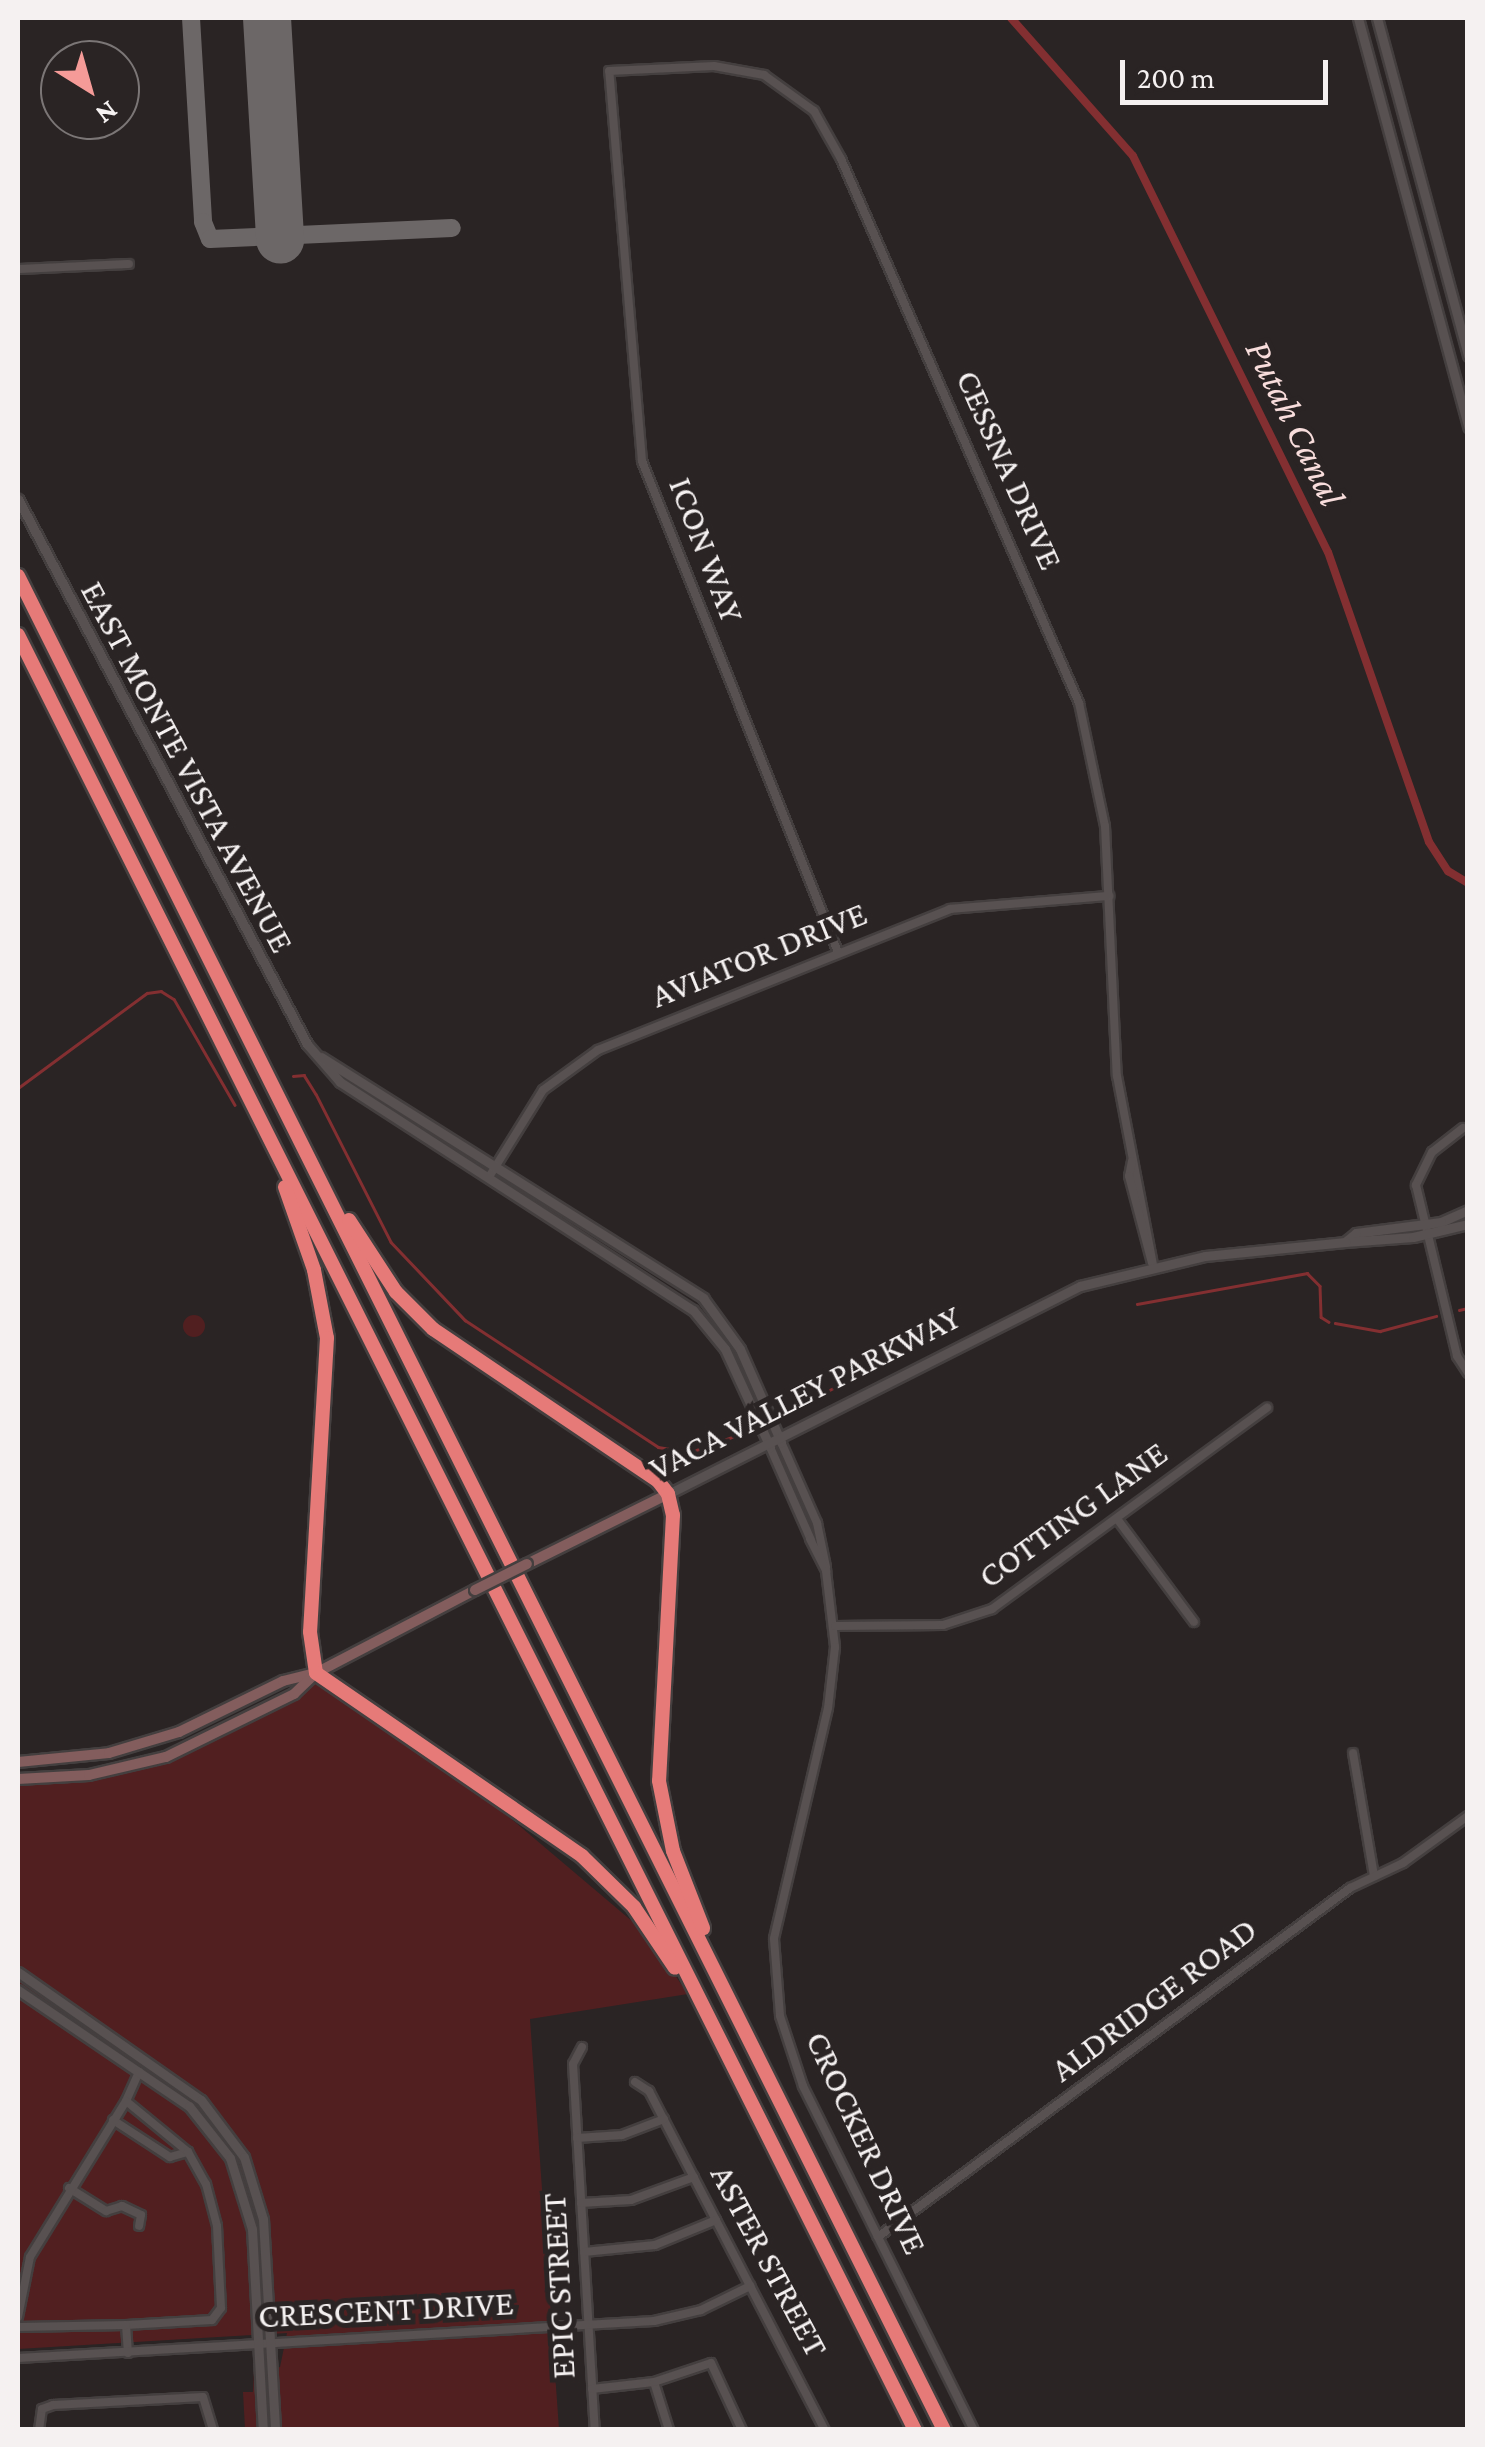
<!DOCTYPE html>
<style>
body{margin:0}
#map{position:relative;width:1485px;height:2447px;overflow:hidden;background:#2a2424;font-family:"Crimson Pro",serif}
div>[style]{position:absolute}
.green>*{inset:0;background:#511f20}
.round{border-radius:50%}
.stream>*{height:2.5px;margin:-1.25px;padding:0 1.25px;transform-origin:1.25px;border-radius:1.25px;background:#832f31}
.canal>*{height:8px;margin:-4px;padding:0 4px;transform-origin:4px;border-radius:4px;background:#832f31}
.taxiway>*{height:18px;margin:-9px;padding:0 9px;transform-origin:9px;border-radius:9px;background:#6c6767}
.runway>*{height:48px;margin:-24px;padding:0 24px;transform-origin:24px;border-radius:24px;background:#6c6767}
.roads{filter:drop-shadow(2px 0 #443f3f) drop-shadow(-2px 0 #443f3f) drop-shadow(0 2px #443f3f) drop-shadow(0 -2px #443f3f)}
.minor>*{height:8px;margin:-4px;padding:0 4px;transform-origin:4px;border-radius:4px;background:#585151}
.tertiary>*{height:9px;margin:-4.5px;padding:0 4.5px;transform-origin:4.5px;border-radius:4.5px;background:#585151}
.secondary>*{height:10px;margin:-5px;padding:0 5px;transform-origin:5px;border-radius:5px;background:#835d5d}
.motorway>*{height:14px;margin:-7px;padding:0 7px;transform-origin:7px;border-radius:7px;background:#e67a78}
.bridges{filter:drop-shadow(2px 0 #443f3f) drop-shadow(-2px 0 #443f3f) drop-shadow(0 2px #443f3f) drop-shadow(0 -2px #443f3f)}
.secondary-bridge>*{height:10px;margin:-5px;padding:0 5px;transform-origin:5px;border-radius:5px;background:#835d5d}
span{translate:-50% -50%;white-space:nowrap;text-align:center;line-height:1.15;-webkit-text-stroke:10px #2a2424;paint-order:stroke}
.street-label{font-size:35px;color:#f5f1f1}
.water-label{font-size:38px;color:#f8dddc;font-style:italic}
.frame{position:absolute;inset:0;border:20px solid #f5f1f1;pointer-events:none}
.north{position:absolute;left:40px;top:40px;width:100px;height:100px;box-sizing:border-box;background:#2a2424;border:2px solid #7b7676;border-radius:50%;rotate:143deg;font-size:28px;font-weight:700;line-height:40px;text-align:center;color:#f5f1f1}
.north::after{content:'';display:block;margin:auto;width:35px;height:45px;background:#f59b98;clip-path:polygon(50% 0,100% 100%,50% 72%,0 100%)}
.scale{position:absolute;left:1120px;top:60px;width:208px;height:45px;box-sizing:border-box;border:5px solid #f5f1f1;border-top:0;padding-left:12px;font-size:30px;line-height:35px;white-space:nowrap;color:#f5f1f1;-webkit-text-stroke:8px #2a2424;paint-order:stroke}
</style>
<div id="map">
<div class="green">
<i class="round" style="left:183px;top:1315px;width:22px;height:22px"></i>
<i style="clip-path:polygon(316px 1673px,509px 1817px,646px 1933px,688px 1994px,530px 2019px,559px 2429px,245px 2429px,243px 2392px,253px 2392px,254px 2371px,280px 2367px,287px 2333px,18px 2349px,18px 1779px,89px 1775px,166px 1757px,294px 1694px)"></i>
</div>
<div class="stream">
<i style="left:293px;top:1076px;width:11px;rotate:-5deg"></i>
<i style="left:304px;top:1075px;width:22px;rotate:58deg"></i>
<i style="left:316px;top:1094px;width:166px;rotate:63.1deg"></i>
<i style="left:391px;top:1242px;width:108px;rotate:46.5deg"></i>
<i style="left:465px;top:1320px;width:231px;rotate:33.3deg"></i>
<i style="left:658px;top:1447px;width:33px;rotate:9deg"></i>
<i style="left:691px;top:1452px;width:55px;rotate:-20.1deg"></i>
<i style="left:18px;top:1088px;width:160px;rotate:-36.4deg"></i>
<i style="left:147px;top:993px;width:14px;rotate:-8deg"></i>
<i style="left:161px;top:991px;width:15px;rotate:32deg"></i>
<i style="left:174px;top:999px;width:122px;rotate:60.1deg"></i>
<i style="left:1137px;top:1304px;width:173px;rotate:-10.3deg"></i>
<i style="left:1307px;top:1273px;width:18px;rotate:45deg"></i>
<i style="left:1320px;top:1286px;width:31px;rotate:88deg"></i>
<i style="left:1321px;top:1317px;width:9px;rotate:32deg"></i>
<i style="left:1459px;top:1310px;width:9px;rotate:-13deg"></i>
<i style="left:1335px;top:1323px;width:46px;rotate:10.1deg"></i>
<i style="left:1380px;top:1331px;width:58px;rotate:-15deg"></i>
<i style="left:792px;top:1409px;width:73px;rotate:-26.9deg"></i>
</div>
<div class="canal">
<i style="left:1011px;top:18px;width:184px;rotate:48.5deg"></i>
<i style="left:1133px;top:156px;width:441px;rotate:63.8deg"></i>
<i style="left:1328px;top:552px;width:307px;rotate:70.8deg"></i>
<i style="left:1429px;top:842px;width:35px;rotate:57deg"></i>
<i style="left:1448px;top:871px;width:23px;rotate:31deg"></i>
</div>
<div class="taxiway">
<i style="left:191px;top:18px;width:204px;rotate:86.6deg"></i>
<i style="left:203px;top:222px;width:18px;rotate:68deg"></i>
<i style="left:210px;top:239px;width:242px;rotate:-2.6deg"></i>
</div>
<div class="runway">
<i style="left:267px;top:18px;width:222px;rotate:86.6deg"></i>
</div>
<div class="roads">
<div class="minor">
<i style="left:18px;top:269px;width:111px;rotate:-2.6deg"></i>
<i style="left:838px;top:952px;width:529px;rotate:-111.76deg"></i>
<i style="left:642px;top:461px;width:391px;rotate:-94.8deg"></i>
<i style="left:609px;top:71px;width:105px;rotate:-2.7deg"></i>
<i style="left:714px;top:66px;width:51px;rotate:10.2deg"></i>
<i style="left:764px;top:75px;width:62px;rotate:35.8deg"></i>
<i style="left:814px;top:111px;width:55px;rotate:60.6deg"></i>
<i style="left:841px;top:159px;width:594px;rotate:66.37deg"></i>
<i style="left:1079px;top:703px;width:126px;rotate:78.1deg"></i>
<i style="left:1105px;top:826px;width:250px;rotate:87.3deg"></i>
<i style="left:1117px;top:1076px;width:192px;rotate:79.2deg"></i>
<i style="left:1463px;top:1128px;width:39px;rotate:142deg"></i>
<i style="left:1432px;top:1152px;width:37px;rotate:116deg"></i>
<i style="left:1416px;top:1185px;width:176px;rotate:76.5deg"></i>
<i style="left:1457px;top:1356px;width:20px;rotate:57deg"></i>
<i style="left:1132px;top:1161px;width:15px;rotate:101deg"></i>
<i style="left:1129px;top:1176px;width:90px;rotate:75.2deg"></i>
<i style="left:489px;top:1177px;width:102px;rotate:-58.2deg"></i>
<i style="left:543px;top:1090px;width:68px;rotate:-36deg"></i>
<i style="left:598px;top:1050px;width:379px;rotate:-21.8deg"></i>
<i style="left:950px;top:909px;width:160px;rotate:-4.7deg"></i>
<i style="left:781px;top:1442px;width:89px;rotate:66deg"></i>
<i style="left:817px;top:1523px;width:45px;rotate:78.4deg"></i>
<i style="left:770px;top:1447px;width:102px;rotate:66.2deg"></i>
<i style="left:1118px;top:1520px;width:127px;rotate:53.3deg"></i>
<i style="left:810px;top:1539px;width:36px;rotate:63deg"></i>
<i style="left:826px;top:1571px;width:77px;rotate:83.2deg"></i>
<i style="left:835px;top:1647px;width:61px;rotate:96.5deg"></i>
<i style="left:828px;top:1708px;width:237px;rotate:103.2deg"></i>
<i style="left:774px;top:1939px;width:77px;rotate:85.5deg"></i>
<i style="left:780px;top:2016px;width:74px;rotate:71.8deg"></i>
<i style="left:803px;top:2086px;width:384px;rotate:63.6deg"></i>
<i style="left:835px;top:1626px;width:108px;rotate:-0.5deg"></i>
<i style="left:943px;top:1625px;width:52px;rotate:-18.1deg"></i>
<i style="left:992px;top:1609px;width:341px;rotate:-36.2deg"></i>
<i style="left:1353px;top:1753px;width:125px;rotate:80.3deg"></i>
<i style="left:582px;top:2047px;width:19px;rotate:118deg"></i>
<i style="left:573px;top:2064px;width:367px;rotate:86.6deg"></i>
<i style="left:635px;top:2082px;width:17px;rotate:33deg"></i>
<i style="left:649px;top:2091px;width:382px;rotate:62.6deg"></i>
<i style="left:126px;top:2101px;width:32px;rotate:-66deg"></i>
<i style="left:113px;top:2120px;width:68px;rotate:33deg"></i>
<i style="left:170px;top:2157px;width:19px;rotate:-16deg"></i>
<i style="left:577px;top:2138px;width:45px;rotate:-3.8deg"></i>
<i style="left:622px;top:2135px;width:45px;rotate:-20.9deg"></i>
<i style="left:69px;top:2188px;width:44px;rotate:31.9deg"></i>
<i style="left:106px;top:2211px;width:17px;rotate:-17deg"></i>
<i style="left:122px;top:2206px;width:21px;rotate:25deg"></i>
<i style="left:141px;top:2215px;width:11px;rotate:100deg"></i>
<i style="left:581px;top:2203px;width:50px;rotate:-3.4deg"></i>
<i style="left:631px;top:2200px;width:67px;rotate:-20.1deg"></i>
<i style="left:878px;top:2237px;width:587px;rotate:-36.48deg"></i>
<i style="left:1350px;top:1888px;width:59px;rotate:-25.3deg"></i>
<i style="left:1403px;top:1863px;width:80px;rotate:-35.9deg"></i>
<i style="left:584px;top:2252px;width:71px;rotate:-5.6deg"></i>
<i style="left:655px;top:2245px;width:66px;rotate:-22.3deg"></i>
<i style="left:18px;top:2317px;width:61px;rotate:-78.7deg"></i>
<i style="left:30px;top:2257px;width:183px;rotate:-58.4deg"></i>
<i style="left:126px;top:2101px;width:80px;rotate:39.4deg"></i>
<i style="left:188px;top:2152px;width:37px;rotate:61deg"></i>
<i style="left:206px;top:2184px;width:43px;rotate:75.3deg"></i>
<i style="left:217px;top:2226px;width:82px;rotate:87.2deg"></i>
<i style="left:221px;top:2308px;width:15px;rotate:127deg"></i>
<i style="left:212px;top:2320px;width:86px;rotate:176.7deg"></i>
<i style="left:126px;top:2325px;width:28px;rotate:86deg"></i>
<i style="left:18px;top:2327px;width:108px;rotate:-1.1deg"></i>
<i style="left:18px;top:2358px;width:637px;rotate:-3.33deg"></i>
<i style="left:654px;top:2321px;width:48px;rotate:-13.2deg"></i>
<i style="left:701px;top:2310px;width:55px;rotate:-26.1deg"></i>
<i style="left:654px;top:2382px;width:50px;rotate:72.6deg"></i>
<i style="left:592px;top:2389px;width:62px;rotate:-6.4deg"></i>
<i style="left:654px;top:2382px;width:60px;rotate:-18.4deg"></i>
<i style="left:711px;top:2363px;width:74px;rotate:65.2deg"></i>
<i style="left:39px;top:2430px;width:21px;rotate:-82deg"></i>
<i style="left:42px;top:2409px;width:12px;rotate:-20deg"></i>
<i style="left:53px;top:2405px;width:150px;rotate:-3.1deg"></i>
<i style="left:203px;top:2397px;width:34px;rotate:73deg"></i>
</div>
<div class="tertiary">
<i style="left:1358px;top:18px;width:424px;rotate:74.9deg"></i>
<i style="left:1377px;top:18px;width:350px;rotate:74.9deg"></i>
<i style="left:18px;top:499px;width:617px;rotate:62.06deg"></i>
<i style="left:307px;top:1044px;width:50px;rotate:49deg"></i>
<i style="left:340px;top:1082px;width:420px;rotate:32.9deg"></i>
<i style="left:693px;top:1310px;width:50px;rotate:50.6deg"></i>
<i style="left:725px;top:1349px;width:108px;rotate:65.3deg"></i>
<i style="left:321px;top:1057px;width:452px;rotate:32.2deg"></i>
<i style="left:703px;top:1298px;width:63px;rotate:54deg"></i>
<i style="left:740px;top:1349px;width:102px;rotate:66.2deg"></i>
<i style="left:1468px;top:1210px;width:30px;rotate:156deg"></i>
<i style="left:1441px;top:1222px;width:86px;rotate:172.6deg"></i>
<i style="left:1356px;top:1233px;width:14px;rotate:141deg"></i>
<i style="left:1345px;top:1242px;width:68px;rotate:-4.2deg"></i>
<i style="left:1413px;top:1237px;width:57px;rotate:-13.3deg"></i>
<i style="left:668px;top:1494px;width:462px;rotate:-26.8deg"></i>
<i style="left:1080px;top:1286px;width:129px;rotate:-13.5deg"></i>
<i style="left:1205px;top:1256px;width:141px;rotate:-5.7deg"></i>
<i style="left:18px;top:1972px;width:223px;rotate:35deg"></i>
<i style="left:201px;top:2100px;width:71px;rotate:53deg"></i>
<i style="left:244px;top:2157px;width:65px;rotate:73deg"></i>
<i style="left:263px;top:2219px;width:211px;rotate:86.7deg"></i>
<i style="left:18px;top:1990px;width:207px;rotate:34.2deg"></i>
<i style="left:189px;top:2106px;width:66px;rotate:51.7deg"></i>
<i style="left:230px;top:2158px;width:74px;rotate:72.8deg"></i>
<i style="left:252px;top:2229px;width:201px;rotate:86.9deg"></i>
</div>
<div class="secondary">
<i style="left:527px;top:1564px;width:157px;rotate:-26.4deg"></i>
<i style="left:18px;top:1762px;width:91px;rotate:-5.6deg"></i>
<i style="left:109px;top:1753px;width:73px;rotate:-16.7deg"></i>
<i style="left:179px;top:1732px;width:116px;rotate:-26.1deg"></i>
<i style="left:283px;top:1681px;width:34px;rotate:-14deg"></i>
<i style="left:316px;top:1673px;width:179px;rotate:-27.6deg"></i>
<i style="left:18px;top:1779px;width:71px;rotate:-3.2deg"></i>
<i style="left:89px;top:1775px;width:79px;rotate:-13.2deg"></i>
<i style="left:166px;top:1757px;width:143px;rotate:-26.2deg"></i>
<i style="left:294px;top:1694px;width:29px;rotate:-44deg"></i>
</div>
<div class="motorway">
<i style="left:18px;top:576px;width:2072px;rotate:63.46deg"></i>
<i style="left:18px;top:635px;width:2007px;rotate:63.45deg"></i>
<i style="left:285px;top:1187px;width:88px;rotate:70.7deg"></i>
<i style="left:314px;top:1270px;width:69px;rotate:79.2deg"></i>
<i style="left:327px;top:1338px;width:294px;rotate:93.3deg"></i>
<i style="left:310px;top:1632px;width:41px;rotate:81.7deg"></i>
<i style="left:316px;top:1673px;width:323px;rotate:34.5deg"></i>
<i style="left:582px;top:1856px;width:73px;rotate:44.4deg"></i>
<i style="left:634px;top:1907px;width:73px;rotate:56.1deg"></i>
<i style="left:349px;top:1220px;width:86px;rotate:56.9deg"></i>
<i style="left:396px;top:1292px;width:52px;rotate:45deg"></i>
<i style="left:433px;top:1329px;width:272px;rotate:34deg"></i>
<i style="left:658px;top:1481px;width:16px;rotate:52deg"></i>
<i style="left:668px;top:1494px;width:22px;rotate:77deg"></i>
<i style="left:673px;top:1515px;width:266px;rotate:93deg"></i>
<i style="left:659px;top:1781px;width:71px;rotate:78.7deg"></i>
<i style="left:673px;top:1851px;width:83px;rotate:68.7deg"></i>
</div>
</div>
<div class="bridges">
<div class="secondary-bridge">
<i style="left:475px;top:1590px;width:58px;rotate:-26.6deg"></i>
</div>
</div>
<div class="street-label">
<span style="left:1009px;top:470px;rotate:66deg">CESSNA DRIVE</span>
<span style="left:706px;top:550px;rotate:69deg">ICON WAY</span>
<span style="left:187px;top:767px;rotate:62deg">EAST MONTE VISTA AVENUE</span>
<span style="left:759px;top:955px;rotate:-22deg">AVIATOR DRIVE</span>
<span style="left:805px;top:1393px;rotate:-27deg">VACA VALLEY PARKWAY</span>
<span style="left:1073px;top:1515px;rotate:-36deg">COTTING LANE</span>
<span style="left:1154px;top:2000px;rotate:-37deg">ALDRIDGE ROAD</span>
<span style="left:866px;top:2143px;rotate:65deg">CROCKER DRIVE</span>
<span style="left:769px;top:2261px;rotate:62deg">ASTER STREET</span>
<span style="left:559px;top:2286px;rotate:-93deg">EPIC STREET</span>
<span style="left:386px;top:2310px;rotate:-3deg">CRESCENT DRIVE</span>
</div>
<div class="water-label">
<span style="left:1295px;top:423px;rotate:64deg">Putah Canal</span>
</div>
<div class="frame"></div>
<div class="north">N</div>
<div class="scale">200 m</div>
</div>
